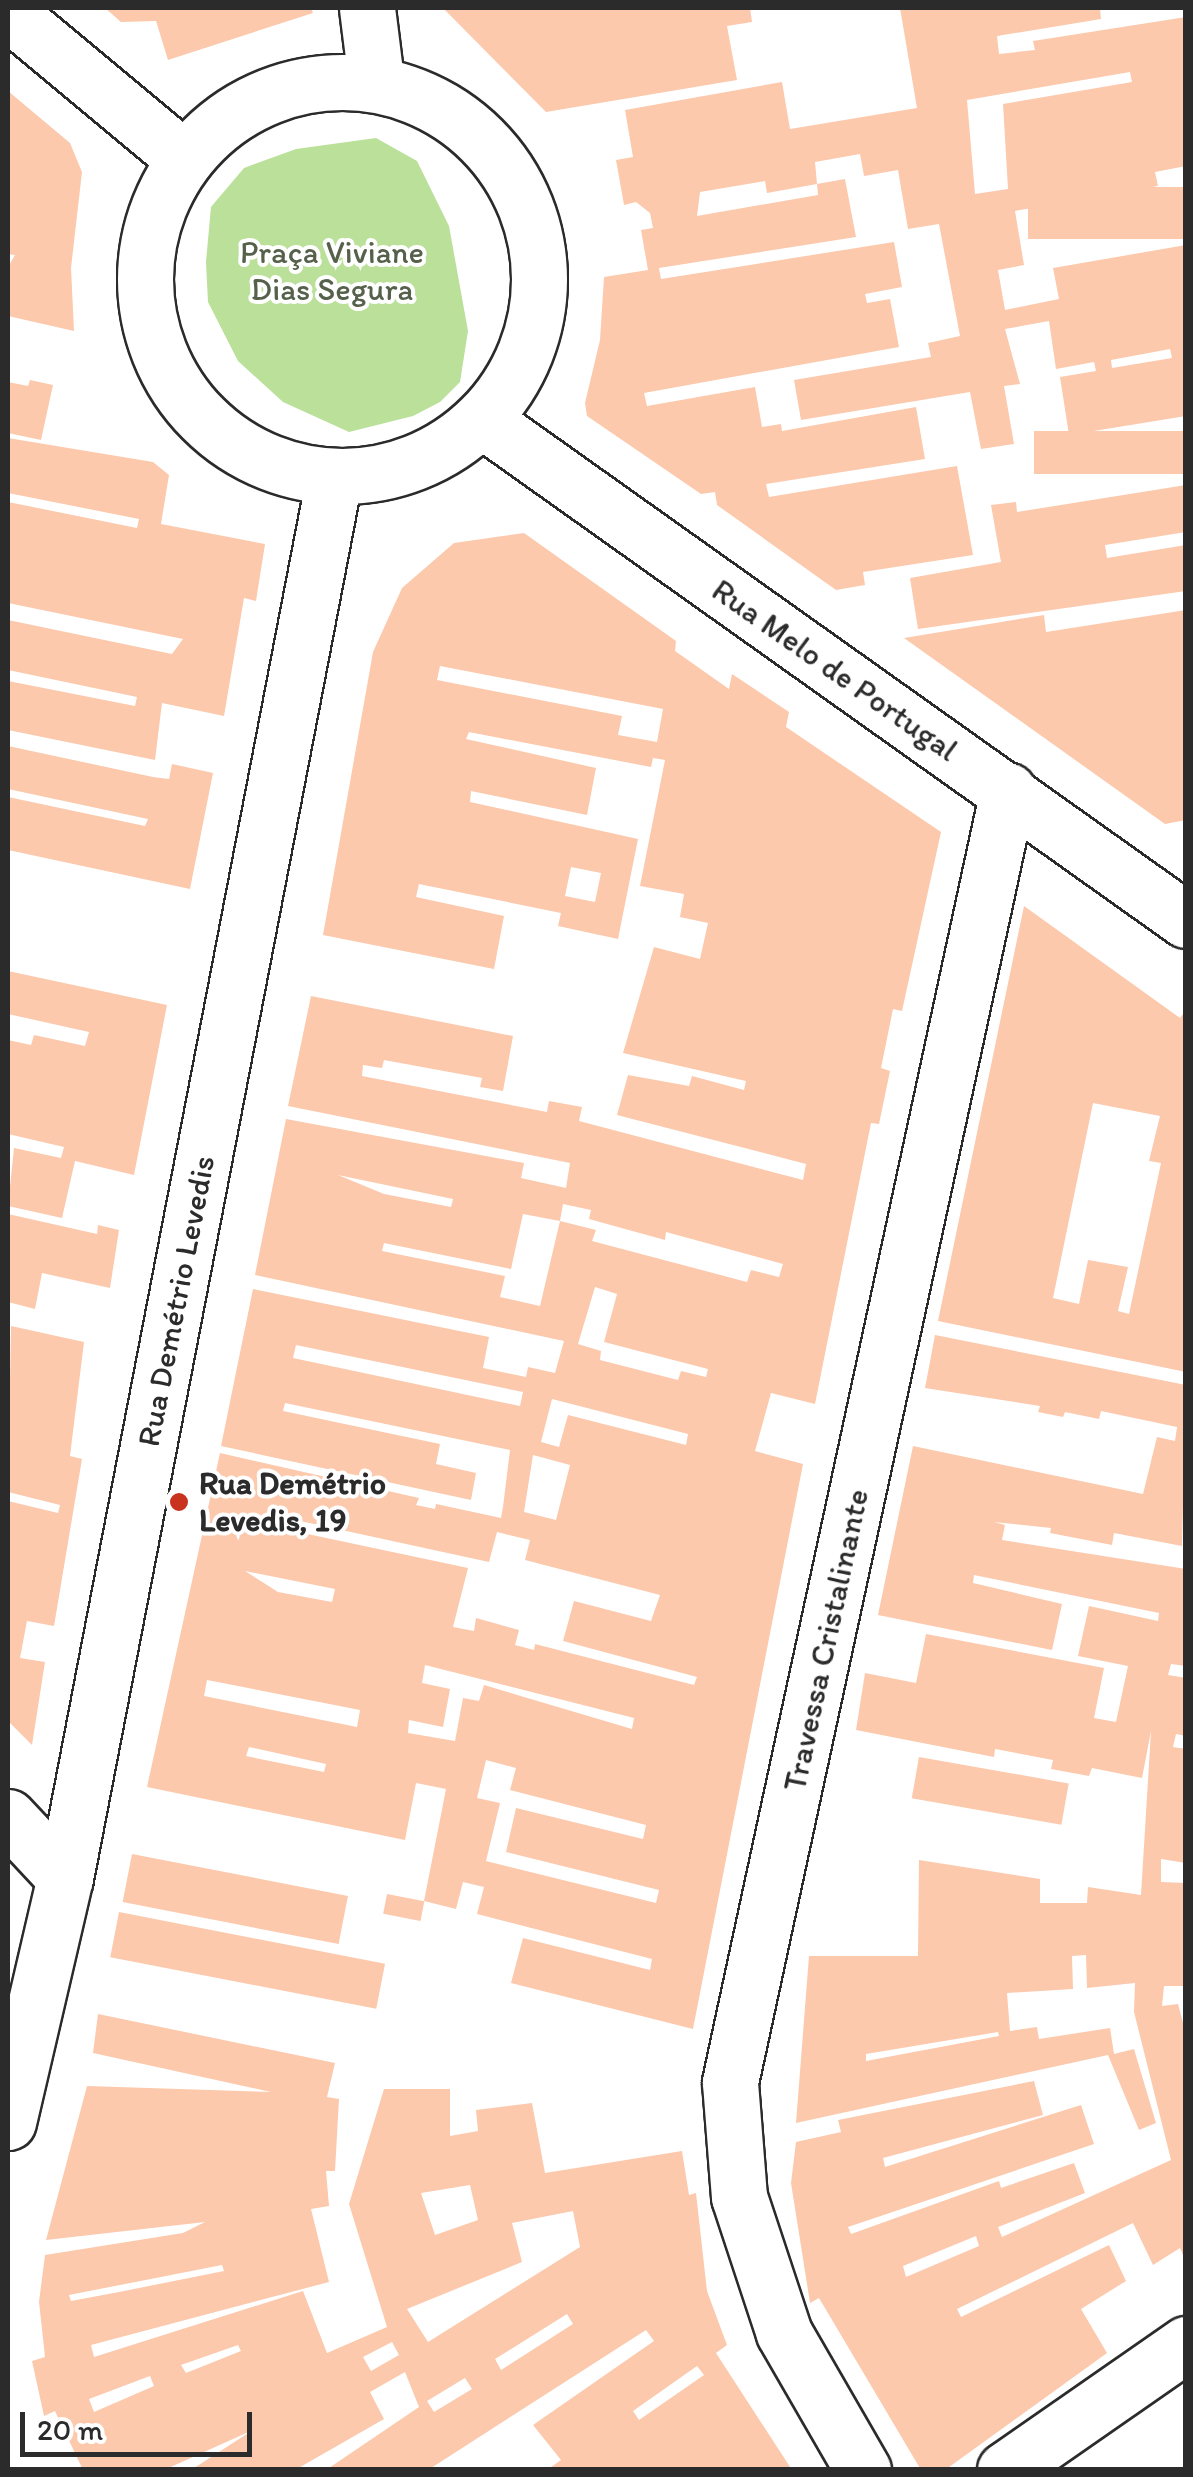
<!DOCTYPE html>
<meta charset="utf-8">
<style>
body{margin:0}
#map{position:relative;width:1193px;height:2477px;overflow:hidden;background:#fff;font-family:Itim,sans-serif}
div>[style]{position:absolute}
.green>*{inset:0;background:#bae09a}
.building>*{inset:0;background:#fcc9ac;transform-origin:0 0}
.roads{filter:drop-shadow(2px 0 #2b2b2b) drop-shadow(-2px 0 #2b2b2b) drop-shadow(0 2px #2b2b2b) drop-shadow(0 -2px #2b2b2b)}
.minor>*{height:55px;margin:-27.5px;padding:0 27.5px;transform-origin:27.5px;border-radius:27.5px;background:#fff}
.minor>.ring{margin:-27.5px;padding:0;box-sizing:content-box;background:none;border:55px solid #fff;border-radius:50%}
.dots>*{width:28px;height:28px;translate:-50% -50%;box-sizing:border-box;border:5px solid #fff;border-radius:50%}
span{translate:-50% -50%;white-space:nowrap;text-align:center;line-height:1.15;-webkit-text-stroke:8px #fff;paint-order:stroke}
.park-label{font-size:32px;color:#56614c}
.street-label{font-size:32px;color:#2b2b2b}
.poi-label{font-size:32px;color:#2b2b2b;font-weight:700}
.left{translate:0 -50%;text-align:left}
.frame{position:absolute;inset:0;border:10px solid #2b2b2b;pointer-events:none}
.scale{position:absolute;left:20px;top:2412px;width:232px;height:45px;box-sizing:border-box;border:5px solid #2b2b2b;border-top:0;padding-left:12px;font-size:30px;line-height:35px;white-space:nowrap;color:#2b2b2b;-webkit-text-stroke:8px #fff;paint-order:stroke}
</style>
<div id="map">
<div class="green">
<i style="clip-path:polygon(376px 138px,417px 161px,449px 226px,468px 331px,460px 382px,440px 402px,413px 416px,349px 432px,283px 402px,238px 361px,208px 302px,206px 262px,211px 207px,244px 168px,296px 149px)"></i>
</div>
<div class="building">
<i style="clip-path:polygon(105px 8px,311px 8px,313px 13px,168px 60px,156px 21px,121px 22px)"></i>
<i style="clip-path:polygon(443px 8px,750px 8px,752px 22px,727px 26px,737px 80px,546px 112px)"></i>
<i style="clip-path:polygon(evenodd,900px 8px,1100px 8px,1101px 19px,997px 36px,999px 54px,1035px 50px,1033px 41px,1186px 17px,1186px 166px,1155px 172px,1158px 186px,1015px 211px,1024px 265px,998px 270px,1005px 310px,1059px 299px,1053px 268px,1186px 245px,1186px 416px,1069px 435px,1060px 377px,1096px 371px,1094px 362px,1056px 369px,1049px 321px,1005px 329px,1020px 384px,1004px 386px,1014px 444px,981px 449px,970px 392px,801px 420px,794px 380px,931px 357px,928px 343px,960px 336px,939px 224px,908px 229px,898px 170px,864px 176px,860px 154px,815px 162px,817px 184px,845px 179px,856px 237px,659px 268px,661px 279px,894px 242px,902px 287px,865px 294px,867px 303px,890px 299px,899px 347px,644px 393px,647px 406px,755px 387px,762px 427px,781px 424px,782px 431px,916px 407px,925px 459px,766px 484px,769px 497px,957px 466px,973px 555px,863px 572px,865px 585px,836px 590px,717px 505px,715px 492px,701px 494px,587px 416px,585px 403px,600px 340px,604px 277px,648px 270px,641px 230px,653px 228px,650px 213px,636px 202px,624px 205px,616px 160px,633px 157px,625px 110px,782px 82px,790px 129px,917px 108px,900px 8px,1130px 72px,1132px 82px,1003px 104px,1008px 189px,975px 194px,967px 100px,1130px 72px,900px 8px,765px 181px,767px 193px,817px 184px,818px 195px,697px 216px,700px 192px,765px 181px,900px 8px,1170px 349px,1172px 358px,1112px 368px,1111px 360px,1170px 349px)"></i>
<i style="clip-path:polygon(8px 91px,70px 143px,82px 172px,71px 268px,74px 331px,8px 316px,8px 267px,15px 255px,8px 254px)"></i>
<i style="left:1186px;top:187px;width:52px;height:158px;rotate:90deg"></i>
<i style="clip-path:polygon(30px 380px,53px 385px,41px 440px,8px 433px,8px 382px,28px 386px)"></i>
<i style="left:1186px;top:431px;width:43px;height:152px;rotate:90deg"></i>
<i style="clip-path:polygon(8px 438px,153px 462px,169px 475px,161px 524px,265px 544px,256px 601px,244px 598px,224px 716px,162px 703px,155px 760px,8px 730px,8px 681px,135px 706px,137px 697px,8px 670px,8px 620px,172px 654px,183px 639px,8px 603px,8px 502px,137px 528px,139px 519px,8px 493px)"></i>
<i style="clip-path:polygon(1186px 485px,1186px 532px,1105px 545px,1107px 558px,1186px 545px,1186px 591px,918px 629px,910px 578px,1001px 562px,991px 505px,1016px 502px,1017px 512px)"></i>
<i style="clip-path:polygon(evenodd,524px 533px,676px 641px,675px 651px,729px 689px,732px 674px,789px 712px,786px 727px,941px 832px,902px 1011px,893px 1009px,881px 1068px,890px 1071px,879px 1124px,871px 1123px,815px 1404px,771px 1393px,755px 1451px,803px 1464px,693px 2029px,511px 1983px,523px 1938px,650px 1970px,652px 1959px,477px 1914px,484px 1887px,463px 1882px,456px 1909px,424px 1901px,446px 1789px,416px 1783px,405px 1840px,147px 1787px,220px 1453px,419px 1498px,416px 1505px,435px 1509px,436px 1504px,501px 1518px,503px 1507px,510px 1450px,285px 1403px,283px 1411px,440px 1444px,436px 1464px,476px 1473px,471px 1500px,221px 1446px,253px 1289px,489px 1337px,483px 1368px,526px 1377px,528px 1367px,555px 1373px,564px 1341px,255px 1275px,286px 1119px,524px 1163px,521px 1178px,566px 1188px,570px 1163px,288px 1106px,311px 996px,513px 1036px,503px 1091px,480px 1087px,482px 1078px,384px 1060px,382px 1068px,363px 1065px,362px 1076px,547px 1112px,549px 1101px,582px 1107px,579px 1121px,803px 1180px,806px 1164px,617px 1115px,628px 1075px,689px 1086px,692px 1076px,744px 1090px,746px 1081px,623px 1053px,654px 947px,700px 959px,708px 923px,680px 917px,684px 894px,640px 886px,665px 760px,653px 758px,651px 767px,469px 732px,466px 739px,596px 768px,587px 815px,471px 791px,470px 802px,638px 839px,618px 939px,558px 926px,561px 913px,419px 884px,416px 897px,504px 916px,494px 969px,323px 935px,373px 652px,402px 588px,454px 543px,524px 533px,440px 666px,663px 709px,657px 742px,618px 735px,622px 716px,437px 680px,440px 666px,524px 533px,571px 867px,601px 873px,595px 902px,565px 896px,571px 867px,524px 533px,338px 1175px,453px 1199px,451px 1207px,384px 1194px,338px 1175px,524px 533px,563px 1204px,591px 1210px,589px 1219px,665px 1240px,666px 1232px,783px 1264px,779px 1277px,751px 1270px,747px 1282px,592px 1241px,596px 1230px,560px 1221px,563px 1204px,524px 533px,523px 1214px,560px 1221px,540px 1306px,500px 1297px,505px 1276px,382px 1251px,384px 1243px,511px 1269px,523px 1214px,524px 533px,595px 1287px,617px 1294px,604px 1342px,708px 1369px,706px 1377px,681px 1371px,678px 1380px,600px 1360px,601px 1351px,578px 1344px,595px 1287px,524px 533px,296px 1345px,523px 1392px,520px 1406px,293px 1358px,296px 1345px,524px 533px,552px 1399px,688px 1434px,686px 1445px,568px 1415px,559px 1447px,541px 1442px,552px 1399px,524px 533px,533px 1455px,570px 1465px,556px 1520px,524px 1512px,533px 1455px,524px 533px,268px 1514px,489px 1562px,497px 1532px,530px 1540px,525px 1560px,660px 1595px,651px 1621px,574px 1601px,563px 1641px,697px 1677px,694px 1685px,535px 1644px,534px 1650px,515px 1645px,519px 1630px,476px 1618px,474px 1631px,453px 1627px,468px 1568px,265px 1525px,268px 1514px,524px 533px,245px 1571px,335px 1589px,332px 1602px,278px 1592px,245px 1571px,524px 533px,425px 1665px,634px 1718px,632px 1729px,484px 1685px,479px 1701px,463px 1698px,455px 1741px,408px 1733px,409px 1720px,443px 1727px,450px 1689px,422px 1683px,425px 1665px,524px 533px,207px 1680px,360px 1710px,357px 1727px,204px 1696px,207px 1680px,524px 533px,249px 1747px,326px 1764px,324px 1772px,246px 1756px,249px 1747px,524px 533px,486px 1760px,516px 1768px,510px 1790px,646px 1825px,643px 1839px,516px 1808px,506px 1852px,659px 1890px,656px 1903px,486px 1861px,500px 1803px,477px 1798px,486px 1760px)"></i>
<i style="clip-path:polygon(1186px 610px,1186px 820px,1165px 824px,904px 638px,1044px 615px,1046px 632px)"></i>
<i style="clip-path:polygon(8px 746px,153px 777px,169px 779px,172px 764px,213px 773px,190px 889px,8px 850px,8px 797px,145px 826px,148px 819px,8px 789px)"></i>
<i style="clip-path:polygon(evenodd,1024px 906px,1180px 1018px,1186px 1010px,1186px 1372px,938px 1321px,1024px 906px,1093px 1103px,1160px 1116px,1149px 1161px,1161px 1163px,1129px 1314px,1118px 1311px,1128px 1267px,1088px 1260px,1079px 1304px,1053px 1298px,1093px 1103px)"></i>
<i style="clip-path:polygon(8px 971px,167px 1005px,134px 1175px,75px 1161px,62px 1218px,8px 1206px,14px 1148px,61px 1158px,64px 1147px,8px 1134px,8px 1040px,31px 1045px,34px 1035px,85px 1046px,89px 1032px,8px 1014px)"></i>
<i style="clip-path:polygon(8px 1214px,97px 1234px,98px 1225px,119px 1230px,110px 1288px,42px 1273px,35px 1309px,8px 1302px)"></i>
<i style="clip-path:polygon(11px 1326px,84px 1342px,70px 1456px,82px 1459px,54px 1626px,27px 1621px,20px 1658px,45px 1662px,32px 1745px,8px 1721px,8px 1501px,58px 1513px,60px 1505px,8px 1492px)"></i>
<i style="clip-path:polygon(evenodd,935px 1335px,1186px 1385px,1182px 1546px,1114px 1533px,1112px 1545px,1050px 1533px,1051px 1528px,994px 1522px,1005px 1525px,1002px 1540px,1186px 1569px,1186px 1666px,1171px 1664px,1168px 1675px,1186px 1678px,1186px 1736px,1176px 1734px,1173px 1747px,1186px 1749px,1186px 1863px,1161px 1859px,1161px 1882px,1186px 1883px,1186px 1986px,1164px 1986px,1162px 2006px,1178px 2004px,1186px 2034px,1186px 2262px,1180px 2248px,1153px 2265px,1133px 2223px,957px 2309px,961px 2317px,1109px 2245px,1126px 2281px,1081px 2309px,1107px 2353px,945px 2470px,921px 2470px,819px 2298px,810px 2303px,791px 2183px,796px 2142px,841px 2132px,838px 2120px,1034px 2081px,1043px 2115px,883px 2158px,885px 2167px,1081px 2105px,1094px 2144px,848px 2227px,851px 2234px,999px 2181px,1001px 2188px,1074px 2163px,1085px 2193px,998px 2227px,1002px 2237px,1171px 2160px,1134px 2012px,1135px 1983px,1087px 1988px,1086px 1955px,1072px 1956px,1073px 1989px,1007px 1993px,1010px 2031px,1037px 2027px,1039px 2039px,1110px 2028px,1114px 2054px,1134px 2049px,1156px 2123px,1139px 2130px,1108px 2055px,796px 2123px,809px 1956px,918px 1956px,919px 1860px,1040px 1879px,1040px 1903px,1087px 1903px,1088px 1887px,1141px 1895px,1151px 1731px,1142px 1778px,1092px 1768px,1089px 1776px,1051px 1769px,1053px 1760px,995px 1749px,994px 1757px,856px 1730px,865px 1673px,916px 1683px,926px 1634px,1104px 1668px,1094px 1718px,1116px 1722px,1128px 1666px,1078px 1656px,1089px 1606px,1158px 1621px,1159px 1613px,974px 1575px,973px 1583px,1062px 1604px,1052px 1650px,878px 1615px,913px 1446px,1143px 1494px,1157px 1437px,1175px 1441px,1177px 1427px,1101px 1411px,1099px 1419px,1065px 1412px,1063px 1417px,1038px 1412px,1040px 1406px,925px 1388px,935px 1335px,998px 2032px,999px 2036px,866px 2061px,866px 2054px,998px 2032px,935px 1335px,976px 2236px,979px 2246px,906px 2277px,903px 2266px,976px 2236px)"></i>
<i style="left:919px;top:1757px;width:152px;height:42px;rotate:10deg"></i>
<i style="left:132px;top:1854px;width:220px;height:49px;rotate:11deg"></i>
<i style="left:387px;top:1894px;width:38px;height:20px;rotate:11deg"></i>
<i style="left:119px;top:1912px;width:271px;height:46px;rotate:11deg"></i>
<i style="clip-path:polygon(evenodd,98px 2014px,335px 2063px,327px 2097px,339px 2099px,335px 2171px,326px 2171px,329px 2206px,311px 2209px,329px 2282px,91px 2345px,94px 2357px,303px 2291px,327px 2353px,387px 2327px,349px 2204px,384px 2089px,450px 2089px,450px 2136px,478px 2131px,476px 2110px,532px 2103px,545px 2173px,682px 2151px,689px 2195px,696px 2193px,707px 2291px,727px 2345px,716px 2353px,792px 2470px,547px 2470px,561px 2460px,533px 2425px,654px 2341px,646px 2330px,428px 2470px,326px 2470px,419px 2407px,405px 2372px,370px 2392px,384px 2419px,295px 2470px,191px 2470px,253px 2430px,164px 2470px,83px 2470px,55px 2411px,44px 2416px,32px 2361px,45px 2357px,39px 2302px,45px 2255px,183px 2233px,205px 2222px,46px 2240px,87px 2086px,271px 2092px,93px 2053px,98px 2014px,470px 2185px,478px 2220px,435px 2235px,421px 2193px,470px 2185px,98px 2014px,573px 2211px,580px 2247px,428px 2342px,407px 2309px,522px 2262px,512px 2223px,573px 2211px,98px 2014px,222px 2265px,224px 2271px,119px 2292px,71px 2301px,69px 2295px,222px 2265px,98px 2014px,567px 2314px,573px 2324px,501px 2370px,495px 2359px,567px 2314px,98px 2014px,392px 2342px,399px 2355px,371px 2371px,363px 2357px,392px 2342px,98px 2014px,238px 2345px,241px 2351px,186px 2373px,181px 2365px,238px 2345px,98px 2014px,697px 2366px,704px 2375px,639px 2420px,633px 2411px,697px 2366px,98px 2014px,150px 2376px,154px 2386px,94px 2412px,89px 2399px,150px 2376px,98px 2014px,465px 2378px,472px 2389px,434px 2412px,427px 2401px,465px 2378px)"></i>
</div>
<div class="roads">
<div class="minor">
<i style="left:367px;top:8px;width:73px;rotate:82.9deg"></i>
<i style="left:8px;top:12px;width:226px;rotate:39.8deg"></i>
<i class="ring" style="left:145px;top:82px;width:339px;height:339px"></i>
<i style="left:484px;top:421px;width:861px;rotate:35.41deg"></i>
<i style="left:8px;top:1817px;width:83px;rotate:46.9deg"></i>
<i style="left:8px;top:2122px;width:251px;rotate:-76.9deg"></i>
<i style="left:65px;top:1878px;width:1425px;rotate:-79.12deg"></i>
<i style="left:863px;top:2470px;width:158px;rotate:-120deg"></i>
<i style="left:784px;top:2333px;width:143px;rotate:-108.3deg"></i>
<i style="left:739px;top:2197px;width:115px;rotate:-94.5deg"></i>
<i style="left:730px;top:2082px;width:1321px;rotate:-77.85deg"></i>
<i style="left:1005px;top:2470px;width:221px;rotate:-34.8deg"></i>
</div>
</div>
<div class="dots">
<i style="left:179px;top:1502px;background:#c8321e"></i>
</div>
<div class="park-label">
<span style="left:332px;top:271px">Praça Viviane<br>Dias Segura</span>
</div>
<div class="street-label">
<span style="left:835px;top:670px;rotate:35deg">Rua Melo de Portugal</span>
<span style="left:176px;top:1301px;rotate:-79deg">Rua Demétrio Levedis</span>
<span style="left:826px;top:1640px;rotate:-78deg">Travessa Cristalinante</span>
</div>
<div class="poi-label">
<span class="left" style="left:199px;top:1502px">Rua Demétrio<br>Levedis, 19</span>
</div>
<div class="frame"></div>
<div class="scale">20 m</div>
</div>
